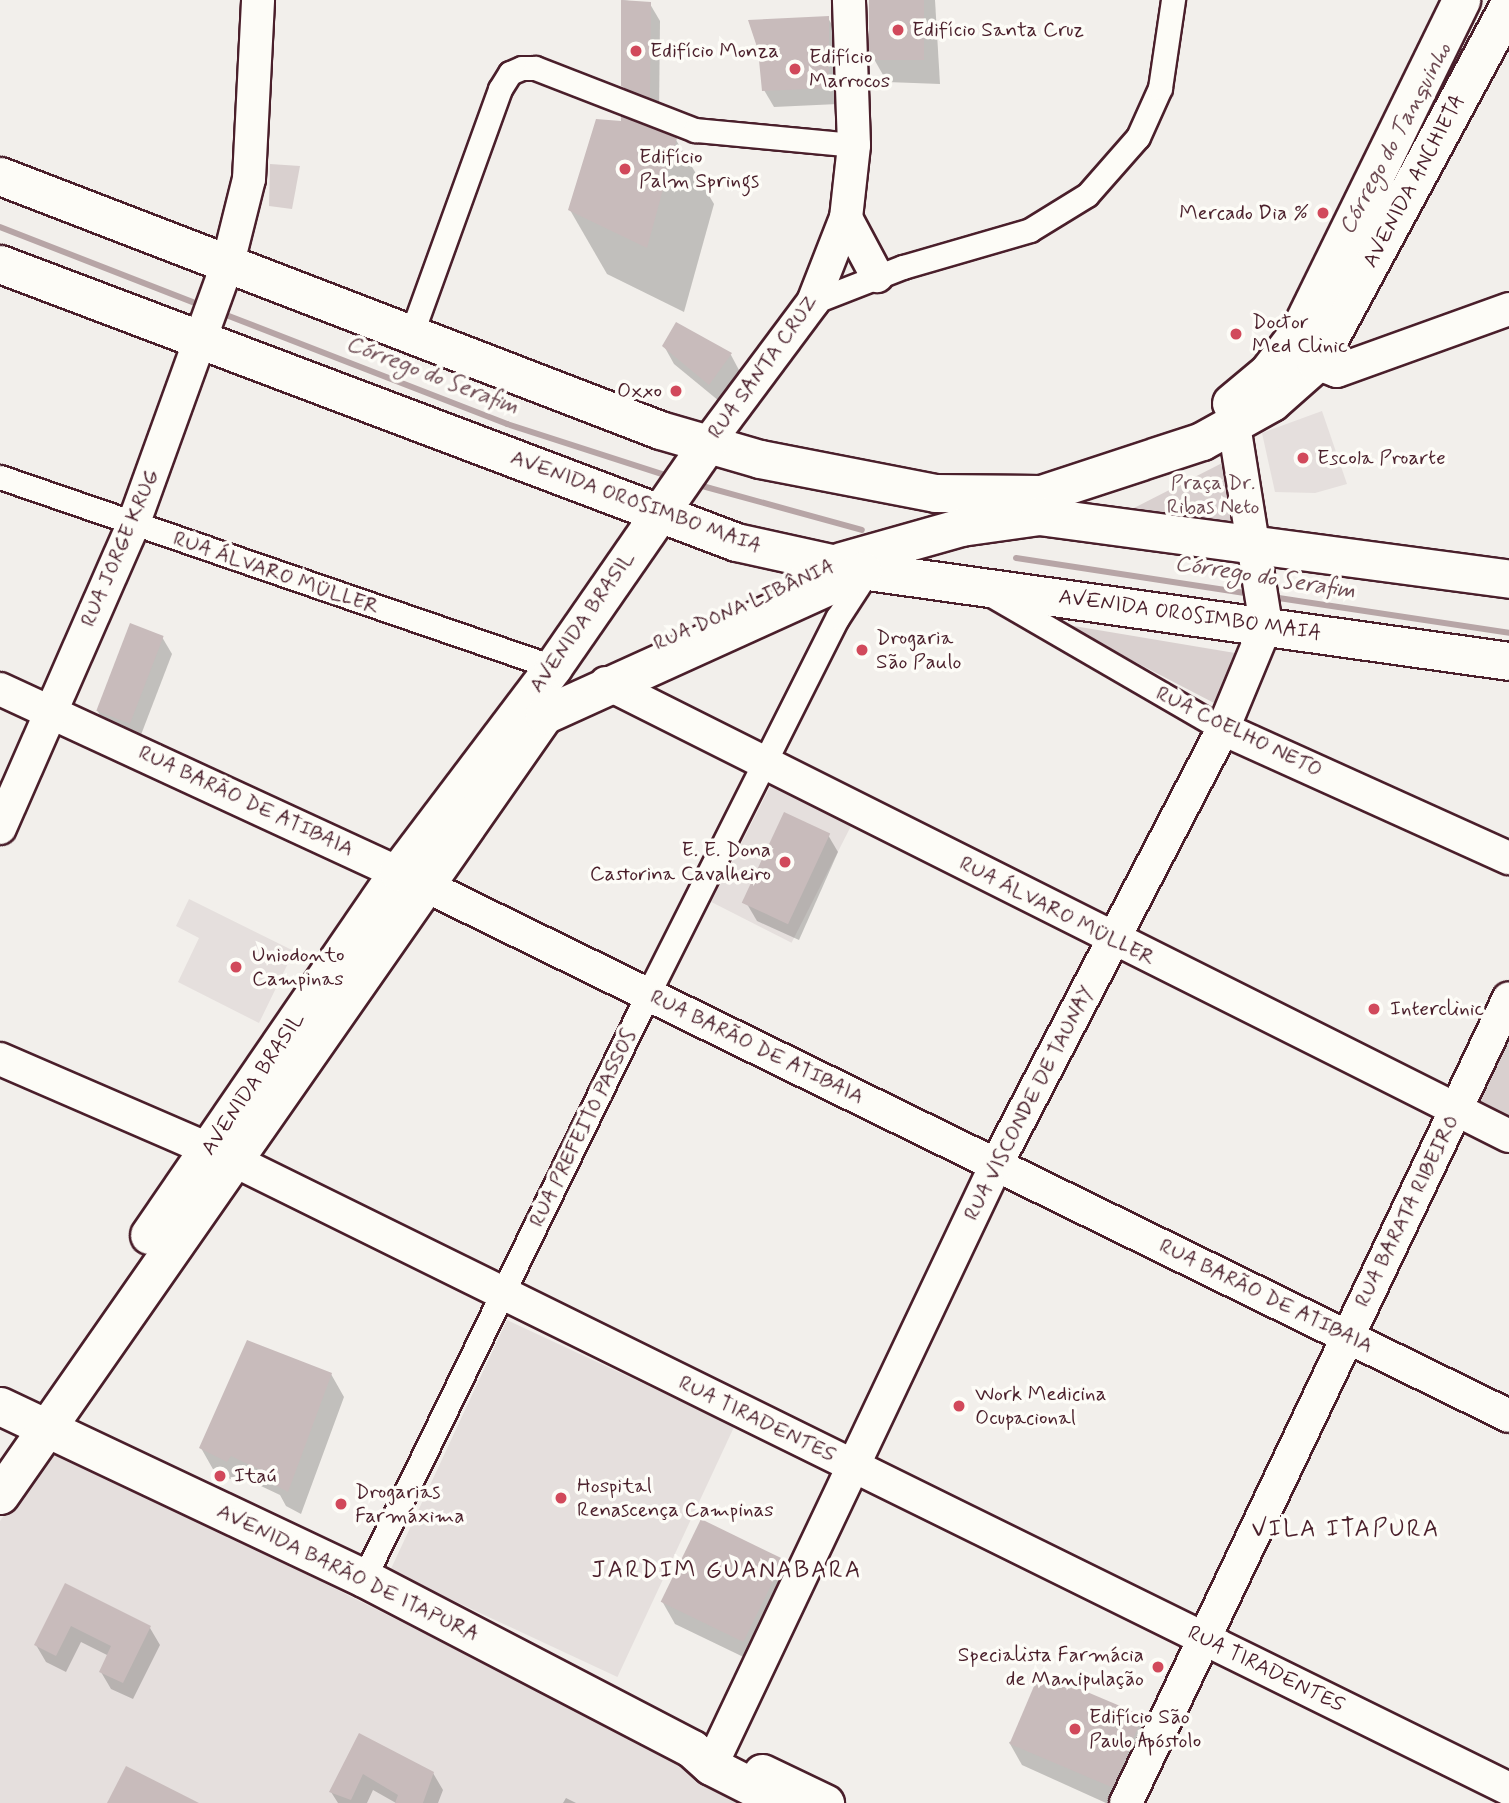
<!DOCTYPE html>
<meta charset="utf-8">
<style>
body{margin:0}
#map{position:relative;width:1509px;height:1803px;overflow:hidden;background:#f2efeb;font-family:Mynerve,sans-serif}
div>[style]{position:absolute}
.built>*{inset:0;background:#e5dfdd;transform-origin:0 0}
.green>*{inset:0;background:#d9d0cf}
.shadow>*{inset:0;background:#0003}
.stream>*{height:6px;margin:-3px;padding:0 3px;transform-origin:3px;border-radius:3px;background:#b7a5a6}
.building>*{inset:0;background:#c8bbbb;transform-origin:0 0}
.roads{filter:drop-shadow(2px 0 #4a1f2b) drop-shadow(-2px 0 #4a1f2b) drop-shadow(0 2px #4a1f2b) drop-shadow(0 -2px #4a1f2b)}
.street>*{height:23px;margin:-11.5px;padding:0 11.5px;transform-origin:11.5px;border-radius:11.5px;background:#fdfcf7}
.secondary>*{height:32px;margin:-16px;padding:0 16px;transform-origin:16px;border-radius:16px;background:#fdfcf7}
.primary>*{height:37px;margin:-18.5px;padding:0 18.5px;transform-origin:18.5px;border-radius:18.5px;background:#fdfcf7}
.dots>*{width:19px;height:19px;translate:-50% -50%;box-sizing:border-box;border:4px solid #fdfcf7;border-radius:50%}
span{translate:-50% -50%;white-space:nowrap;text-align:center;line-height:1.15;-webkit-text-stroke:7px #fdfcf7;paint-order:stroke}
.poi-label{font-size:21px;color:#4a1f2b}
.left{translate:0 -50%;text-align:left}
.right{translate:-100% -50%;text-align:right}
.street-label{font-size:21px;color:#4a1f2b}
.park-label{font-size:21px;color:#6e4b54}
.water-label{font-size:23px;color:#704e56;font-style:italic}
.quarter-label{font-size:24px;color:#4a1f2b;letter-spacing:2px}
</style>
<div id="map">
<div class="built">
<i style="clip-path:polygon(1322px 411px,1347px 484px,1315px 493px,1275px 492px,1262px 433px)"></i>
<i style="left:774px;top:779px;width:90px;height:138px;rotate:27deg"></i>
<i style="clip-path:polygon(189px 899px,294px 951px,259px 1023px,178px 982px,199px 938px,176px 926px)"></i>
<i style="left:507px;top:1320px;width:251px;height:277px;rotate:25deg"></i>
<i style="clip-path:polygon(51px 1446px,762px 1803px,0 1803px,0 1521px)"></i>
</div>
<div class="green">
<i style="clip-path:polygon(270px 164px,300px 166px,292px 209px,269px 206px)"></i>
<i style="clip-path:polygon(1230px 459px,1244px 525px,1134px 508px)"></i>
<i style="clip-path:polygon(1062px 624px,1241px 654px,1216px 704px)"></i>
<i style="clip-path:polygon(1509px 1023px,1509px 1122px,1472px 1104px)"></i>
</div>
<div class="shadow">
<i style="clip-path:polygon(622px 0,650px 4px,660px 21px,659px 113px,633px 103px,623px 86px)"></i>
<i style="clip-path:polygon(871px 0,935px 0,940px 84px,887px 82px,874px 59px)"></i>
<i style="clip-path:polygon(828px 18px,838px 35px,838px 104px,774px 107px,764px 90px,760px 49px)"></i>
<i style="clip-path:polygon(623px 123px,676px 140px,714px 204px,684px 312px,607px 274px,570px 210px)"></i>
<i style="clip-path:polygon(664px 346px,731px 355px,740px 372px,719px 401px,674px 364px)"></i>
<i style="clip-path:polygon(162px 637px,172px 654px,139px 740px,107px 727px,97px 710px)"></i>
<i style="clip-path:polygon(828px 835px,838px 852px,799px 940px,757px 921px,747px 904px)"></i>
<i style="clip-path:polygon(331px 1374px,344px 1397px,301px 1514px,286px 1506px,280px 1495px,244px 1478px,241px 1484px,214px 1471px,201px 1448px)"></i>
<i style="clip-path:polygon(782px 1560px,796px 1583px,758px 1664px,675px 1624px,662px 1601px)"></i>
<i style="clip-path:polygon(66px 1586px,150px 1628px,160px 1645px,133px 1699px,111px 1689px,101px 1672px,109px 1656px,81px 1642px,66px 1672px,46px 1662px,36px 1645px)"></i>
<i style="clip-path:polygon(1142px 1717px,1155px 1740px,1125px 1803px,1106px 1803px,1022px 1765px,1009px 1742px)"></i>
<i style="clip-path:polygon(359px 1735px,433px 1773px,443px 1790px,438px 1803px,396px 1803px,373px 1790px,367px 1803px,338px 1803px,331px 1792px)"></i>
<i style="clip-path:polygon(566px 1798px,576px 1803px,563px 1803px)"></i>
</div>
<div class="stream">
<i style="left:0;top:227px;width:220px;rotate:21.3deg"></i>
<i style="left:221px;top:313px;width:307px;rotate:21.2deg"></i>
<i style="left:507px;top:424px;width:172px;rotate:17.9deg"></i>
<i style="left:695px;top:484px;width:173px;rotate:15.4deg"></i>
<i style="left:1016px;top:558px;width:238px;rotate:8.7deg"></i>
<i style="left:1272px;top:597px;width:240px;rotate:8.6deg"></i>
</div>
<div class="building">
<i style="clip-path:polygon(621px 0,651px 2px,650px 98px,621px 86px)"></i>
<i style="left:869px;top:0;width:55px;height:60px"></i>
<i style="clip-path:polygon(829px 16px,829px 88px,762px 91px,758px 50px,748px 20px)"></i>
<i style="clip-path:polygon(621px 116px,677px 138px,647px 248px,568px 210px,596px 119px,621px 121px)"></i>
<i style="clip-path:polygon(676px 322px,732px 353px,709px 385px,662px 346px)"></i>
<i style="left:130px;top:623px;width:36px;height:94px;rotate:21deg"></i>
<i style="left:784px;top:812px;width:51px;height:100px;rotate:25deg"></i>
<i style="clip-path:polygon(247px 1340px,332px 1373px,288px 1492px,271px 1483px,275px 1477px,231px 1456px,227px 1462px,199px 1448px)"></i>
<i style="left:701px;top:1519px;width:92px;height:92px;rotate:26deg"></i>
<i style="clip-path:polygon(65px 1583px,151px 1626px,123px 1683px,99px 1672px,111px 1646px,71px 1626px,56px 1656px,34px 1645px)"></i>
<i style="left:1040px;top:1672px;width:112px;height:78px;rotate:23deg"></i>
<i style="clip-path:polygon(359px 1733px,434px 1772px,423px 1803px,395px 1803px,398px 1795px,363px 1774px,351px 1800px,329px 1792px)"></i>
<i style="clip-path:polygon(126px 1766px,199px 1803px,107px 1803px)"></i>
</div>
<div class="roads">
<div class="street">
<i style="left:813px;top:302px;width:97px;rotate:-21.3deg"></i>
<i style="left:903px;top:267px;width:132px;rotate:-16.2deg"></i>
<i style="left:1030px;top:230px;width:67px;rotate:-31.6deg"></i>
<i style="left:1087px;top:195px;width:77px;rotate:-48.7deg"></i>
<i style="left:1138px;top:137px;width:54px;rotate:-65.8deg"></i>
<i style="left:1160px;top:88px;width:89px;rotate:-81.6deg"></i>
<i style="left:411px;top:335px;width:262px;rotate:-70.1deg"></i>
<i style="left:500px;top:89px;width:19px;rotate:-58deg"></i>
<i style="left:510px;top:73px;width:13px;rotate:-23deg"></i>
<i style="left:522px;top:68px;width:13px"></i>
<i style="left:535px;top:68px;width:172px;rotate:21.2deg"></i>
<i style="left:695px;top:130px;width:160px;rotate:5.4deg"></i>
<i style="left:0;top:477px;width:585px;rotate:18.96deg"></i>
<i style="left:988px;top:593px;width:272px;rotate:30.1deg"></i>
<i style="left:364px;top:1578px;width:649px;rotate:-64.07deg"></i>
<i style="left:648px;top:994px;width:422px;rotate:-63.3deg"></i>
<i style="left:838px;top:617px;width:55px;rotate:-56.9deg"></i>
</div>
<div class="secondary">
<i style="left:846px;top:218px;width:66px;rotate:61.9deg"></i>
<i style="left:1316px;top:363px;width:22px;rotate:21deg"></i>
<i style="left:1337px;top:371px;width:183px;rotate:-19.8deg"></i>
<i style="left:708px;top:443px;width:176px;rotate:-53.3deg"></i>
<i style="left:813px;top:302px;width:90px;rotate:-68.6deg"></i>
<i style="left:846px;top:218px;width:73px;rotate:-83.7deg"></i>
<i style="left:854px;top:145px;width:145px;rotate:-92deg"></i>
<i style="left:606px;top:683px;width:1010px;rotate:26.64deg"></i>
<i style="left:0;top:689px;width:454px;rotate:24.8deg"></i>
<i style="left:412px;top:879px;width:1221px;rotate:26.08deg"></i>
<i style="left:1223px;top:729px;width:314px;rotate:24.3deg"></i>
<i style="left:0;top:828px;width:331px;rotate:-66.3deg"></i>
<i style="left:133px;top:525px;width:279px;rotate:-70.1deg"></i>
<i style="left:228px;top:263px;width:87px;rotate:-76deg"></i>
<i style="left:249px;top:179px;width:179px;rotate:-87.1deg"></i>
<i style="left:0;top:1059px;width:254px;rotate:23.4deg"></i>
<i style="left:233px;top:1160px;width:1423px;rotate:26.24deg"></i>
<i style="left:711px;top:1766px;width:667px;rotate:-64.63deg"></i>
<i style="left:997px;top:1163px;width:489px;rotate:-62.5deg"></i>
<i style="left:1223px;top:729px;width:113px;rotate:-67.5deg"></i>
<i style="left:1266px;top:625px;width:202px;rotate:-99.1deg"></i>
<i style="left:1126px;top:1803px;width:891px;rotate:-64.56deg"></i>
</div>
<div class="primary">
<i style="left:0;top:176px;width:707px;rotate:21.05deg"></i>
<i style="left:660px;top:430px;width:104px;rotate:16.2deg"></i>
<i style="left:760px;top:459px;width:178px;rotate:11deg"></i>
<i style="left:935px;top:493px;width:106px;rotate:0.5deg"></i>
<i style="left:1041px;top:494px;width:169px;rotate:-18.2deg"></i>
<i style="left:1202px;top:441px;width:80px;rotate:-29.1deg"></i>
<i style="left:1272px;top:402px;width:59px;rotate:-41.6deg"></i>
<i style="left:1316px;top:363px;width:408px;rotate:-61.7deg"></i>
<i style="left:0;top:264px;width:787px;rotate:20.69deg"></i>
<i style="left:736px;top:542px;width:135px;rotate:12.4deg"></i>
<i style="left:868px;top:571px;width:647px;rotate:7.99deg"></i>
<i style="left:1231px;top:403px;width:48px;rotate:-40deg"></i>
<i style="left:1268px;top:372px;width:51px;rotate:-52.9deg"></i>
<i style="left:1299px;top:331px;width:369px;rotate:-63.9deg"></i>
<i style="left:841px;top:561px;width:125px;rotate:-15.8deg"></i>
<i style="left:961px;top:527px;width:79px;rotate:-8deg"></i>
<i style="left:1039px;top:516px;width:474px;rotate:7.6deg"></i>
<i style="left:149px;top:1235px;width:440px;rotate:-55.6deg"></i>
<i style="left:398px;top:872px;width:257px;rotate:-52.9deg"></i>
<i style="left:553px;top:667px;width:272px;rotate:-55.3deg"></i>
<i style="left:0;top:1406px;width:403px;rotate:25.3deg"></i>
<i style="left:364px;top:1578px;width:370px;rotate:27.5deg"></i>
<i style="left:692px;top:1749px;width:25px;rotate:42deg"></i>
<i style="left:711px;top:1766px;width:82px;rotate:26.9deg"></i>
<i style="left:0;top:1495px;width:951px;rotate:-55.11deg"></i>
<i style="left:544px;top:715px;width:350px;rotate:-24.4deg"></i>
<i style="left:762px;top:1773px;width:70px;rotate:25.5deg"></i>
</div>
</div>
<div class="dots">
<i style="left:898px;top:30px;background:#d1495b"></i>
<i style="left:636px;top:51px;background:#d1495b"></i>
<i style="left:795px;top:69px;background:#d1495b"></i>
<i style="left:625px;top:169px;background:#d1495b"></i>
<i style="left:1323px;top:213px;background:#d1495b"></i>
<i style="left:1236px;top:334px;background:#d1495b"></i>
<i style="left:676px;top:391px;background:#d1495b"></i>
<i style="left:1303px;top:458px;background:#d1495b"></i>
<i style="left:862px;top:650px;background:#d1495b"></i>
<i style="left:785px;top:862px;background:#d1495b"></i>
<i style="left:236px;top:967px;background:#d1495b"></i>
<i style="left:1374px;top:1009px;background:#d1495b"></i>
<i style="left:959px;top:1406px;background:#d1495b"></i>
<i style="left:220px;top:1476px;background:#d1495b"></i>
<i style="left:561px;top:1498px;background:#d1495b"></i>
<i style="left:341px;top:1504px;background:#d1495b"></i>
<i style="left:1158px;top:1667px;background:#d1495b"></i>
<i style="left:1075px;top:1729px;background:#d1495b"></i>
</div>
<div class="poi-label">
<span class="left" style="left:912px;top:30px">Edifício Santa Cruz</span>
<span class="left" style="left:650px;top:51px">Edifício Monza</span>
<span class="left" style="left:809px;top:69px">Edifício<br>Marrocos</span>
<span class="left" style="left:639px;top:169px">Edifício<br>Palm Springs</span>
<span class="right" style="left:1309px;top:213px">Mercado Dia %</span>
<span class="left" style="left:1252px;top:334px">Doctor<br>Med Clinic</span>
<span class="right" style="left:662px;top:391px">Oxxo</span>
<span class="left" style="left:1317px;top:458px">Escola Proarte</span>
<span class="left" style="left:876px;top:650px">Drogaria<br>São Paulo</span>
<span class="right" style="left:771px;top:862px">E. E. Dona<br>Castorina Cavalheiro</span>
<span class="left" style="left:252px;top:967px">Uniodonto<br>Campinas</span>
<span class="left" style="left:1390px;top:1009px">Interclinic</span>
<span class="left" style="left:975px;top:1406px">Work Medicina<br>Ocupacional</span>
<span class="left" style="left:234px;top:1476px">Itaú</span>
<span class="left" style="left:577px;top:1498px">Hospital<br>Renascença Campinas</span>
<span class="left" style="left:355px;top:1504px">Drogarias<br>Farmáxima</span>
<span class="right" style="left:1144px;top:1667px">Specialista Farmácia<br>de Manipulação</span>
<span class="left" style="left:1089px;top:1729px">Edifício São<br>Paulo Apóstolo</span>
</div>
<div class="street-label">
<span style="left:1414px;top:181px;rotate:-62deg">AVENIDA ANCHIETA</span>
<span style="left:763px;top:367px;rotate:-54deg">RUA SANTA CRUZ</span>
<span style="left:636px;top:502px;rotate:20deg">AVENIDA OROSIMBO MAIA</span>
<span style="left:120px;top:548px;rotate:-67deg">RUA JORGE KRUG</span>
<span style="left:276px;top:573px;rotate:19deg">RUA ÁLVARO MÜLLER</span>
<span style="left:744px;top:605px;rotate:-24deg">RUA DONA LIBÂNIA</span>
<span style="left:1190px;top:615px;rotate:8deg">AVENIDA OROSIMBO MAIA</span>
<span style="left:582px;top:622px;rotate:-55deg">AVENIDA BRASIL</span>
<span style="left:1239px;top:732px;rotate:26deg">RUA COELHO NETO</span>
<span style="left:246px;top:801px;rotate:25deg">RUA BARÃO DE ATIBAIA</span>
<span style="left:1057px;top:911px;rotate:27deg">RUA ÁLVARO MÜLLER</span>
<span style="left:757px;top:1047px;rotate:26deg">RUA BARÃO DE ATIBAIA</span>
<span style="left:253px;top:1084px;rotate:-56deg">AVENIDA BRASIL</span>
<span style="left:1029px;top:1103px;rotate:-63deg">RUA VISCONDE DE TAUNAY</span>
<span style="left:583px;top:1128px;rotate:-64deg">RUA PREFEITO PASSOS</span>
<span style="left:1407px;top:1211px;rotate:-64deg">RUA BARATA RIBEIRO</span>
<span style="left:1266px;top:1296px;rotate:26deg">RUA BARÃO DE ATIBAIA</span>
<span style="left:757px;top:1419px;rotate:26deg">RUA TIRADENTES</span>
<span style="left:348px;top:1573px;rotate:26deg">AVENIDA BARÃO DE ITAPURA</span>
<span style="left:1266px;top:1669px;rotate:26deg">RUA TIRADENTES</span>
</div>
<div class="park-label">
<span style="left:1213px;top:495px">Praça Dr.<br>Ribas Neto</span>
</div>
<div class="water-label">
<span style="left:1396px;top:139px;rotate:-62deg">Córrego do Tanquinho</span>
<span style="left:432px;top:376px;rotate:21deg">Córrego do Serafim</span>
<span style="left:1265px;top:578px;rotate:9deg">Córrego do Serafim</span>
</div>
<div class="quarter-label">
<span style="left:1346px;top:1530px">VILA ITAPURA</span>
<span style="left:727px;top:1571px">JARDIM GUANABARA</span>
</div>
</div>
